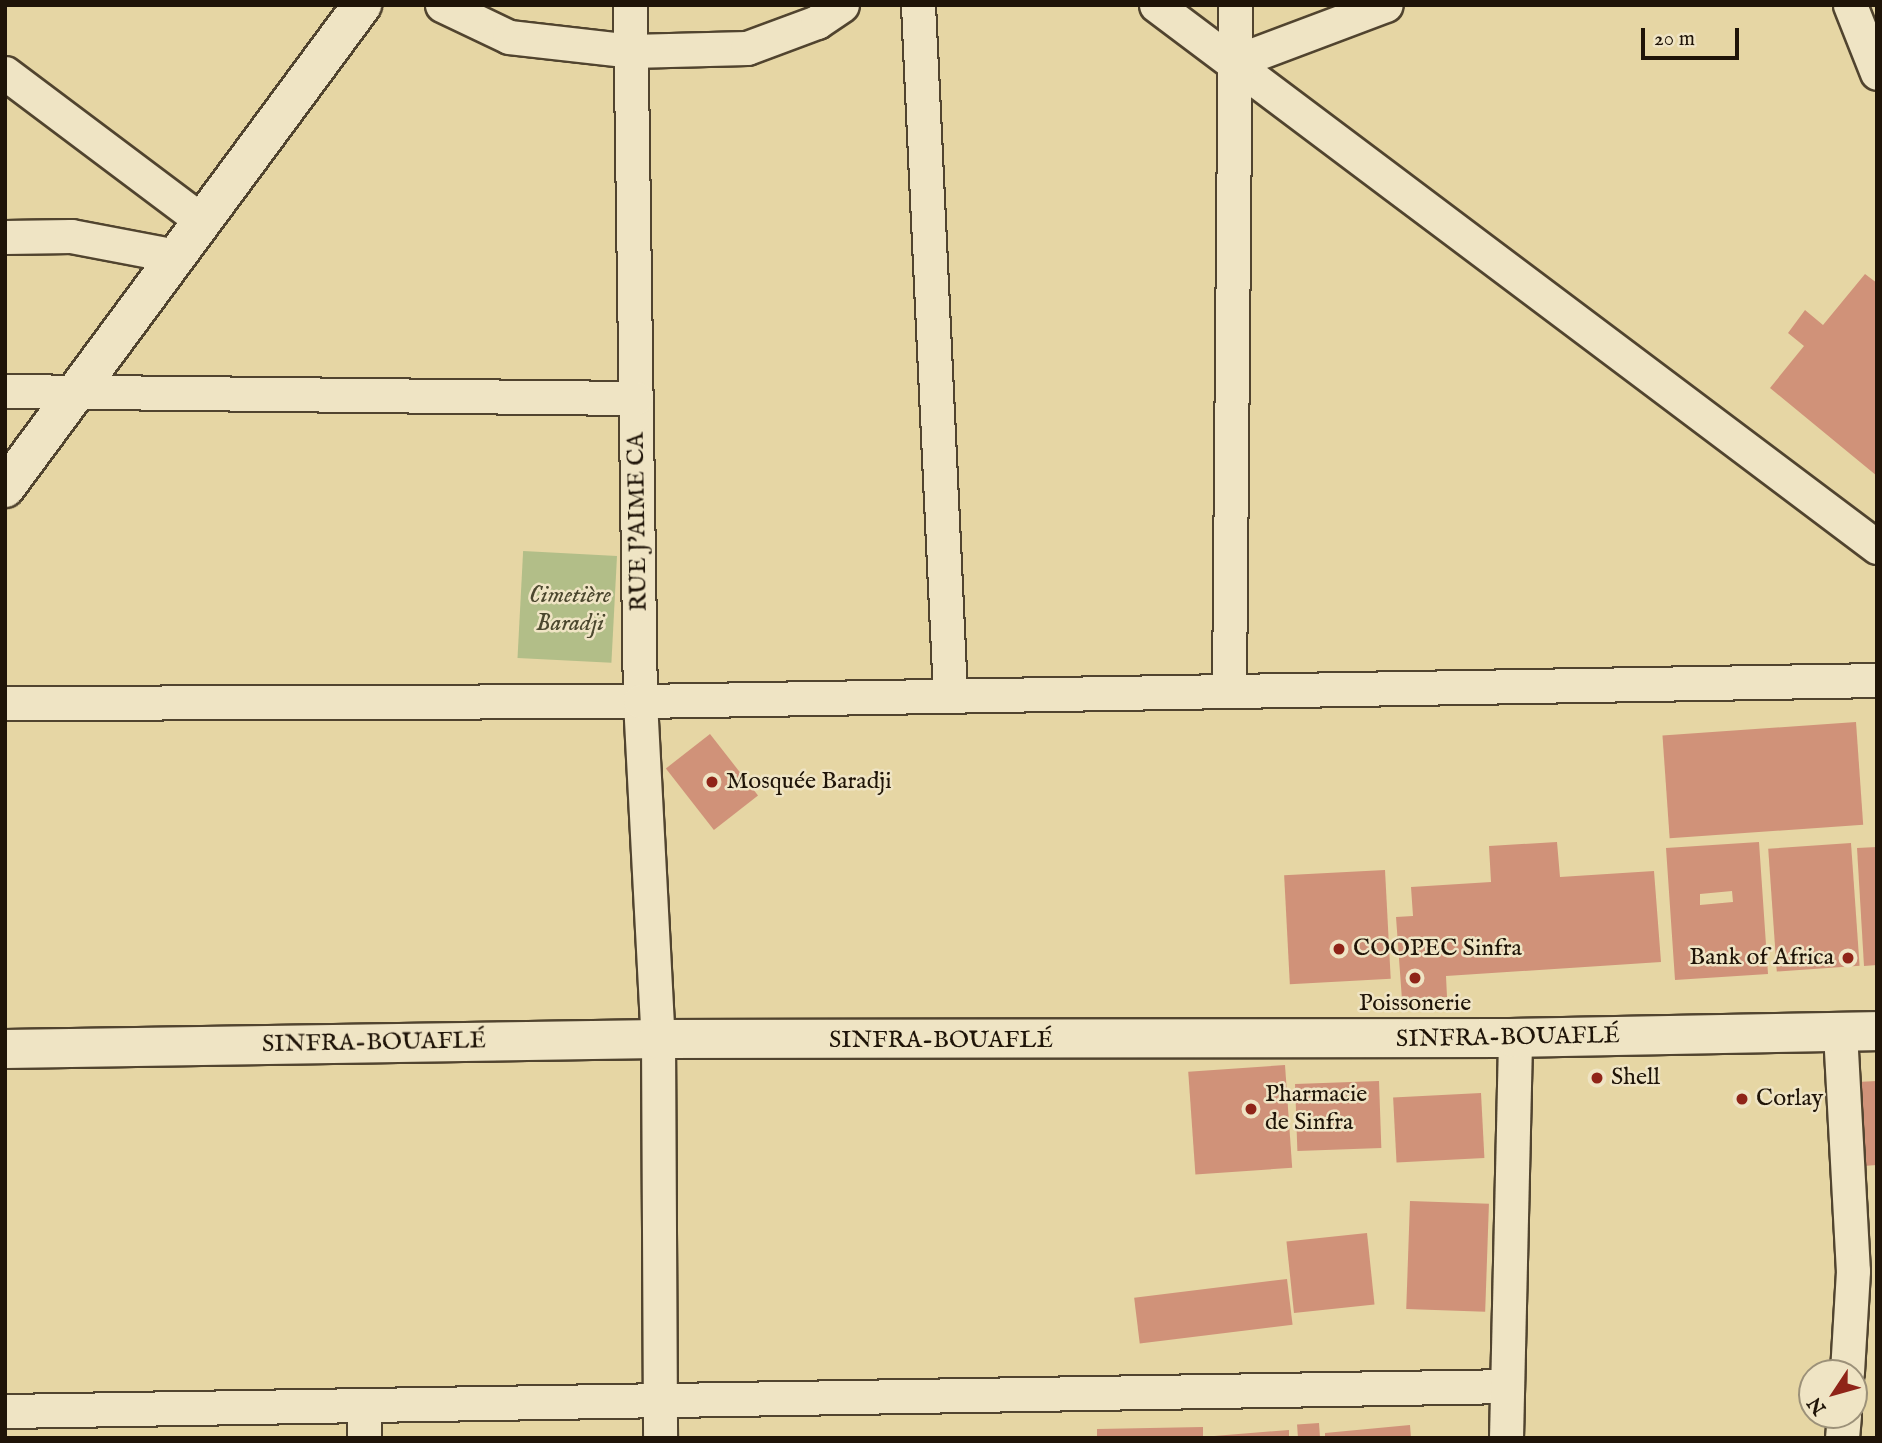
<!DOCTYPE html>
<meta charset="utf-8">
<style>
body{margin:0}
#map{position:relative;width:1882px;height:1443px;overflow:hidden;background:#e6d6a4;font-family:"IM FELL English",serif}
div>[style]{position:absolute}
.green>*{inset:0;background:#b2be88;transform-origin:0 0}
.building>*{inset:0;background:#d09279;transform-origin:0 0}
.roads{filter:drop-shadow(2px 0 #51442f) drop-shadow(-2px 0 #51442f) drop-shadow(0 2px #51442f) drop-shadow(0 -2px #51442f)}
.minor>*{height:33px;margin:-16.5px;padding:0 16.5px;transform-origin:16.5px;border-radius:16.5px;background:#efe4c4}
.tertiary>*{height:38px;margin:-19px;padding:0 19px;transform-origin:19px;border-radius:19px;background:#efe4c4}
.secondary>*{height:38px;margin:-19px;padding:0 19px;transform-origin:19px;border-radius:19px;background:#efe4c4}
.dots>*{width:19px;height:19px;translate:-50% -50%;box-sizing:border-box;border:4px solid #efe4c4;border-radius:50%}
span{translate:-50% -50%;white-space:nowrap;text-align:center;line-height:1.15;-webkit-text-stroke:5px #efe4c4;paint-order:stroke}
.street-label{font-size:24px;color:#1f1408}
.park-label{font-size:24px;color:#4b472e;font-style:italic}
.poi-label{font-size:24px;color:#1f1408}
.left{translate:0 -50%;text-align:left}
.right{translate:-100% -50%;text-align:right}
.frame{position:absolute;inset:0;border:7px solid #1f1408;pointer-events:none}
.north{position:absolute;left:1798px;top:1359px;width:70px;height:70px;box-sizing:border-box;background:#efe4c4;border:2px solid #9c9179;border-radius:50%;rotate:234deg;font-size:19px;font-weight:700;line-height:28px;text-align:center;color:#1f1408}
.north::after{content:'';display:block;margin:auto;width:24px;height:32px;background:#8f2418;clip-path:polygon(50% 0,100% 100%,50% 72%,0 100%)}
.scale{position:absolute;left:1641px;top:28px;width:98px;height:32px;box-sizing:border-box;border:4px solid #1f1408;border-top:0;padding-left:9px;font-size:21px;line-height:24px;white-space:nowrap;color:#1f1408;-webkit-text-stroke:5px #efe4c4;paint-order:stroke}
</style>
<div id="map">
<div class="green">
<i style="left:617px;top:556px;width:107px;height:94px;rotate:93deg"></i>
</div>
<div class="building">
<i style="clip-path:polygon(1865px 274px,1877px 283px,1877px 476px,1770px 388px,1804px 346px,1788px 333px,1805px 310px,1823px 325px)"></i>
<i style="left:1856px;top:722px;width:103px;height:194px;rotate:86deg"></i>
<i style="left:710px;top:734px;width:78px;height:56px;rotate:52deg"></i>
<i style="clip-path:polygon(1557px 842px,1560px 877px,1654px 871px,1661px 962px,1446px 976px,1447px 997px,1402px 1000px,1396px 917px,1413px 916px,1411px 887px,1491px 882px,1489px 846px)"></i>
<i style="clip-path:polygon(evenodd,1759px 842px,1768px 974px,1675px 980px,1666px 848px,1759px 842px,1732px 891px,1733px 902px,1700px 905px,1700px 894px,1732px 891px)"></i>
<i style="left:1851px;top:843px;width:123px;height:83px;rotate:86deg"></i>
<i style="clip-path:polygon(1877px 847px,1877px 965px,1864px 966px,1857px 848px)"></i>
<i style="left:1385px;top:870px;width:109px;height:101px;rotate:87deg"></i>
<i style="left:1285px;top:1065px;width:103px;height:97px;rotate:86deg"></i>
<i style="left:1379px;top:1081px;width:67px;height:84px;rotate:88deg"></i>
<i style="clip-path:polygon(1877px 1081px,1877px 1165px,1863px 1166px,1857px 1082px)"></i>
<i style="left:1481px;top:1093px;width:65px;height:88px;rotate:87deg"></i>
<i style="left:1410px;top:1201px;width:79px;height:108px;rotate:2deg"></i>
<i style="left:1367px;top:1233px;width:72px;height:81px;rotate:84deg"></i>
<i style="left:1287px;top:1279px;width:46px;height:154px;rotate:83deg"></i>
<i style="left:1319px;top:1423px;width:15px;height:22px;rotate:86deg"></i>
<i style="clip-path:polygon(1410px 1425px,1411px 1438px,1325px 1438px,1325px 1433px)"></i>
<i style="clip-path:polygon(1203px 1427px,1203px 1438px,1097px 1438px,1097px 1429px)"></i>
<i style="clip-path:polygon(1289px 1430px,1289px 1438px,1214px 1438px,1214px 1436px)"></i>
</div>
<div class="roads">
<div class="minor">
<i style="left:442px;top:5px;width:74px;rotate:25.5deg"></i>
<i style="left:509px;top:37px;width:123px;rotate:6.5deg"></i>
<i style="left:631px;top:51px;width:116px;rotate:-1.5deg"></i>
<i style="left:747px;top:48px;width:75px;rotate:-20.4deg"></i>
<i style="left:817px;top:22px;width:30px;rotate:-34deg"></i>
<i style="left:630px;top:5px;width:696px;rotate:89.18deg"></i>
<i style="left:640px;top:701px;width:338px;rotate:87deg"></i>
<i style="left:658px;top:1039px;width:399px;rotate:89.7deg"></i>
<i style="left:918px;top:5px;width:691px;rotate:87.34deg"></i>
<i style="left:1156px;top:5px;width:902px;rotate:36.93deg"></i>
<i style="left:1850px;top:5px;width:73px;rotate:68.3deg"></i>
<i style="left:1234px;top:62px;width:162px;rotate:-20.6deg"></i>
<i style="left:5px;top:73px;width:246px;rotate:36.9deg"></i>
<i style="left:5px;top:237px;width:66px;rotate:-0.9deg"></i>
<i style="left:71px;top:236px;width:107px;rotate:10.8deg"></i>
<i style="left:5px;top:391px;width:631px;rotate:0.64deg"></i>
<i style="left:1229px;top:691px;width:686px;rotate:-89.5deg"></i>
<i style="left:5px;top:703px;width:635px;rotate:-0.18deg"></i>
<i style="left:640px;top:701px;width:1237px;rotate:-0.97deg"></i>
<i style="left:1840px;top:1032px;width:239px;rotate:86.9deg"></i>
<i style="left:1853px;top:1271px;width:102px;rotate:93.4deg"></i>
<i style="left:5px;top:1411px;width:1502px;rotate:-0.95deg"></i>
<i style="left:364px;top:1438px;width:33px;rotate:-90deg"></i>
<i style="left:1506px;top:1438px;width:400px;rotate:-88.7deg"></i>
<i style="left:1842px;top:1438px;width:23px;rotate:-85deg"></i>
</div>
<div class="tertiary">
<i style="left:5px;top:488px;width:601px;rotate:-53.53deg"></i>
</div>
<div class="secondary">
<i style="left:5px;top:1049px;width:653px;rotate:-0.88deg"></i>
<i style="left:658px;top:1039px;width:857px;rotate:-0.07deg"></i>
<i style="left:1515px;top:1038px;width:362px;rotate:-1.1deg"></i>
</div>
</div>
<div class="dots">
<i style="left:712px;top:782px;background:#8f2418"></i>
<i style="left:1339px;top:949px;background:#8f2418"></i>
<i style="left:1848px;top:958px;background:#8f2418"></i>
<i style="left:1415px;top:978px;background:#8f2418"></i>
<i style="left:1597px;top:1078px;background:#8f2418"></i>
<i style="left:1742px;top:1099px;background:#8f2418"></i>
<i style="left:1251px;top:1109px;background:#8f2418"></i>
</div>
<div class="street-label">
<span style="left:638px;top:522px;rotate:-91deg">RUE J'AIME CA</span>
<span style="left:1508px;top:1038px;rotate:-1deg">SINFRA-BOUAFLÉ</span>
<span style="left:941px;top:1041px">SINFRA-BOUAFLÉ</span>
<span style="left:374px;top:1043px;rotate:-1deg">SINFRA-BOUAFLÉ</span>
</div>
<div class="park-label">
<span style="left:570px;top:610px">Cimetière<br>Baradji</span>
</div>
<div class="poi-label">
<span class="left" style="left:726px;top:782px">Mosquée Baradji</span>
<span class="left" style="left:1353px;top:949px">COOPEC Sinfra</span>
<span class="right" style="left:1834px;top:958px">Bank of Africa</span>
<span style="left:1415px;top:1004px">Poissonerie</span>
<span class="left" style="left:1611px;top:1078px">Shell</span>
<span class="left" style="left:1265px;top:1109px">Pharmacie<br>de Sinfra</span>
<span class="left" style="left:1756px;top:1099px">Corlay</span>
</div>
<div class="frame"></div>
<div class="north">N</div>
<div class="scale">20 m</div>
</div>
